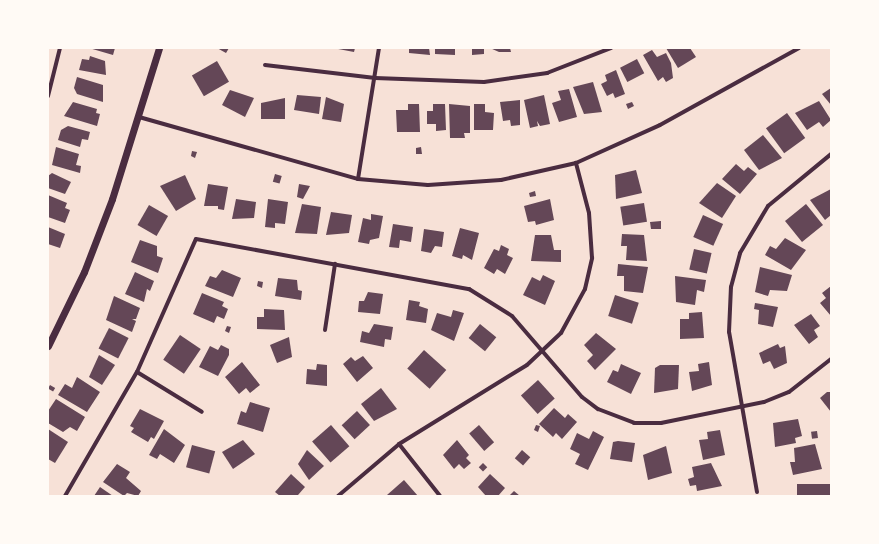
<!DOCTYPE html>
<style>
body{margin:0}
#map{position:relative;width:879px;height:544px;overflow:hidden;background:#f7e1d7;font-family:Raleway,sans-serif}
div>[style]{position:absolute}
.building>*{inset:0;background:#644757;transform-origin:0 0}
.minor>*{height:4px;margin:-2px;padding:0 2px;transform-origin:2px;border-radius:2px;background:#4a2c40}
.tertiary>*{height:7px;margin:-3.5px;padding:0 3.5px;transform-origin:3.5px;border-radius:3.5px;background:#4a2c40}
span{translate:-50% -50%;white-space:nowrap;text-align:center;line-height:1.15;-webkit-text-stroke:3px #fffaf5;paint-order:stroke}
.frame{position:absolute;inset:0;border:49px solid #fffaf5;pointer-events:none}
</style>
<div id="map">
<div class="building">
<i style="clip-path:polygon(89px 48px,115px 48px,113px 55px)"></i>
<i style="clip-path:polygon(217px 48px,229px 48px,226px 53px)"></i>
<i style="clip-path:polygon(333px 48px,355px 48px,354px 52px)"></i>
<i style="clip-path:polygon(409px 48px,429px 48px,430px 55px,409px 53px)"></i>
<i style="clip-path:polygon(435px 48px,455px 48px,455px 55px,435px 54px)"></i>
<i style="clip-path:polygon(472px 48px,484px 48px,484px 54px,472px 55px)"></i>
<i style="clip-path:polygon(490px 48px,510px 48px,511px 52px,499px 52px)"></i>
<i style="clip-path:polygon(666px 48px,690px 48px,696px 57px,678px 68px)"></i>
<i style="clip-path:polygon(652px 50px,657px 57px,666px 53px,671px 63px,673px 78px,666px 82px,663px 77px,658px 81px,643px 55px)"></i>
<i style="clip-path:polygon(90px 56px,105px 61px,106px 75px,79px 70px,82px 59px,89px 60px)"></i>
<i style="left:637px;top:59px;width:16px;height:19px;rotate:63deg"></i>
<i style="left:217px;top:61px;width:24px;height:29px;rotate:60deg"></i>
<i style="clip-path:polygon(616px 70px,625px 94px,615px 98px,613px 93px,607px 96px,601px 84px,607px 81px,605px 75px)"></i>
<i style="clip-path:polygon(77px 77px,103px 85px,103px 102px,77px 94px,74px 88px)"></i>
<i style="clip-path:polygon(593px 82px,602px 112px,584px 114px,573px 87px)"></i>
<i style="clip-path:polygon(831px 88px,831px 105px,822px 94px)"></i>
<i style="clip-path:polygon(569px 89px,577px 117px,559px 122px,552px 103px,561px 100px,558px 91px)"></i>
<i style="clip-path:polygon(230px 90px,254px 98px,245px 117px,222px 105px)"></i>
<i style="clip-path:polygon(297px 95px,321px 97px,319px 114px,294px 110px)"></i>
<i style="clip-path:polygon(544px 95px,550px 124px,540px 126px,537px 121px,538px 126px,530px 128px,524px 100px)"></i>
<i style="clip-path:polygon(326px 97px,344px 104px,341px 122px,322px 119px)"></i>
<i style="clip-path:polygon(285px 98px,285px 119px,261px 119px,261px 103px)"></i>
<i style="clip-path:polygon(520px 100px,520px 125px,511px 126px,510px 120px,503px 121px,500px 102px)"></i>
<i style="clip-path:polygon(819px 101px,831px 120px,823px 127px,819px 122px,807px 130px,795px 113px)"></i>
<i style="clip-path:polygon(73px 102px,97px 109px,96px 113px,100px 114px,97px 126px,64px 116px)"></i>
<i style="clip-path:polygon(632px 102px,634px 106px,628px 109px,626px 104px)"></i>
<i style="clip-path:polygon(408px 104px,419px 104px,420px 132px,397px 132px,396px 110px,408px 110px)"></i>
<i style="clip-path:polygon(433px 104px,445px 104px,446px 130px,436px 131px,436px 124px,427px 124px,427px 111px,433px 111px)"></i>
<i style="clip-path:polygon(449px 104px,470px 106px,470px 133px,464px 133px,465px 138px,450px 138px)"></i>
<i style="clip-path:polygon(474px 104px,485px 104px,485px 112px,494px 113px,493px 130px,474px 130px)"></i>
<i style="left:787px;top:113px;width:31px;height:26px;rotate:54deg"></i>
<i style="clip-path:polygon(68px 126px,90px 132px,88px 140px,82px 139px,80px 147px,58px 140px,61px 130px)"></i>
<i style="clip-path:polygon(763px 135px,782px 158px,759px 170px,744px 150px)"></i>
<i style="clip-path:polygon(56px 147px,79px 154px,76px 165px,81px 166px,80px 173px,52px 165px)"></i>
<i style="clip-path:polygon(421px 147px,422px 154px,416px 154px,416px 148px)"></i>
<i style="clip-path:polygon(192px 151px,197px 152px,195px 158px,191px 156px)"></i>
<i style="clip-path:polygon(736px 164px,744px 171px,748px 167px,757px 174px,740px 194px,722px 179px)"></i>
<i style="clip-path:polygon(636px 170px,642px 193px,616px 199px,615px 175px)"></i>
<i style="clip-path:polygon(52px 173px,71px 182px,65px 194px,48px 188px,48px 176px)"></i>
<i style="left:275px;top:174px;width:7px;height:8px;rotate:16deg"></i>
<i style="clip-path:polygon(185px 175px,196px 199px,176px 211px,160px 186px)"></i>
<i style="clip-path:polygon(717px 183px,736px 196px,722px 218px,699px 203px)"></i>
<i style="clip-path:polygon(208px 184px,228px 187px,224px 210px,218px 209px,218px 206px,204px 206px)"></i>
<i style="clip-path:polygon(299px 184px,310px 186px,303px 199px,297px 197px)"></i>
<i style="clip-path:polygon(831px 189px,831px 215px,825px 220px,810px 200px)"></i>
<i style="clip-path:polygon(535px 191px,536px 196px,530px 197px,529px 193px)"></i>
<i style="clip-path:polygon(48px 195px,67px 203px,65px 208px,70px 210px,65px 223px,48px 217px)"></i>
<i style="clip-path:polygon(236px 199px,256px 202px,254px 218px,232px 219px)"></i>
<i style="clip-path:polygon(268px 199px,288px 202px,285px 224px,275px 223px,275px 228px,265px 227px)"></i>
<i style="clip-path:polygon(550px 199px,554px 220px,536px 225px,535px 221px,528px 222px,524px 206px)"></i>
<i style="left:644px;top:203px;width:19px;height:24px;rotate:81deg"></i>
<i style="clip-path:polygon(302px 204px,321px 207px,317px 234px,295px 233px)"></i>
<i style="left:806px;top:204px;width:27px;height:27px;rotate:51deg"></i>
<i style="left:149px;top:205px;width:22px;height:23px;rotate:30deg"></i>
<i style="clip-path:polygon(331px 212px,352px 215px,349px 233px,326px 235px)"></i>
<i style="clip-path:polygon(371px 214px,383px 216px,379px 238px,370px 240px,369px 244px,358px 242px,363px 218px,371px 220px)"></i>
<i style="left:703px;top:215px;width:22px;height:24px;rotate:24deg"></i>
<i style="clip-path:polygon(661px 221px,661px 229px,651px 229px,650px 222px)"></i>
<i style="clip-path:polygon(393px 224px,413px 227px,411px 242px,400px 240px,399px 248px,389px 247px)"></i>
<i style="clip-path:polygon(48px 227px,65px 234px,60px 248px,48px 244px)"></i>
<i style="clip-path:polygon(460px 228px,479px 233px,472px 260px,463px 255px,462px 259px,452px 256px)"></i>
<i style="clip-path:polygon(424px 229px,444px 232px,442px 247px,435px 246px,431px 253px,421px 251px)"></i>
<i style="clip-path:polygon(622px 234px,644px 235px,647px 261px,626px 260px,627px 246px,621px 246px)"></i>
<i style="clip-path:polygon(535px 235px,551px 235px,554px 250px,561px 250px,561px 262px,531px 261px)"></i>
<i style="clip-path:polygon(785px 238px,806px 250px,791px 270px,765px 255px,770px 246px,776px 249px)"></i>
<i style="clip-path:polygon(140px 240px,157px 246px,157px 256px,163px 258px,158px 273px,131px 262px)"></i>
<i style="clip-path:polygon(501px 245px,509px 249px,507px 255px,513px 258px,505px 274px,497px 269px,494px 274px,484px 268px,494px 249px,499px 251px)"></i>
<i style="left:694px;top:249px;width:18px;height:21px;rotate:13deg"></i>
<i style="clip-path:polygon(618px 264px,648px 267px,643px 293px,624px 291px,624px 276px,617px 276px)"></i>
<i style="clip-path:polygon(760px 267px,792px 275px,787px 291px,770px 290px,768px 296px,755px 292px)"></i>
<i style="clip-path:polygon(222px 270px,241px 278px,233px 297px,205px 286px,210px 276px,216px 278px)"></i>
<i style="clip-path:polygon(135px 272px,154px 281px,150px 291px,147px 289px,144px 302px,125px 294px)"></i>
<i style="clip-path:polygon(543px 275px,555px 281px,545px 305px,523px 295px,532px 277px,540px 281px)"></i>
<i style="clip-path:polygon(675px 276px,706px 280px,704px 292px,697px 290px,695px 305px,676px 302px)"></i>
<i style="clip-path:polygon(278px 278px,297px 280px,298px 290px,302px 291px,301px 300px,275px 296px)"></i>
<i style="clip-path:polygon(258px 281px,263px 282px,262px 288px,257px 286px)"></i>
<i style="clip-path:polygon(831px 286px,831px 316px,820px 303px,826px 298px,822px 293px)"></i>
<i style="clip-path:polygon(368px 292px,383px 294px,380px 314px,358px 312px,359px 301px,364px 301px)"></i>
<i style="clip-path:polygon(202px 293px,224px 302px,222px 306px,228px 309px,224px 319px,217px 316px,214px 323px,193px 314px)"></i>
<i style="left:615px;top:295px;width:25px;height:22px;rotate:18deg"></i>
<i style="clip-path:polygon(114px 296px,140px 308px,136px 319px,132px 319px,136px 321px,132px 332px,106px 320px)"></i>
<i style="clip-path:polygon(409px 300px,420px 302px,419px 306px,428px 309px,426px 323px,406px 320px)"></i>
<i style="clip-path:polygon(755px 303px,778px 307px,773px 327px,758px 324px,759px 310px,754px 309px)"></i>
<i style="clip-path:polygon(264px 309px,284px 310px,285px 330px,257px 329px,257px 317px,264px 317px)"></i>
<i style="clip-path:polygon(453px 310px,464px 313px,454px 341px,431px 330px,437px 313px,451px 317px)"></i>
<i style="clip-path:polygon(702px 312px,704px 338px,680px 339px,680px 319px,689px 319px,689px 313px)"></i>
<i style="clip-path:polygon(811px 314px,820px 326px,814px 330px,818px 337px,809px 344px,794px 325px)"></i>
<i style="clip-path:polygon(374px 324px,393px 327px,391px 340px,385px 339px,384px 347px,360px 342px,362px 331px,369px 333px)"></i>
<i style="left:480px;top:324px;width:21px;height:18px;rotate:39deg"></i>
<i style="clip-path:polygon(227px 326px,231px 327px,229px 333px,225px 331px)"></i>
<i style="left:109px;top:328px;width:22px;height:23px;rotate:27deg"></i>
<i style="clip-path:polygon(596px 333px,616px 349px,595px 370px,587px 361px,593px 355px,584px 345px)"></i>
<i style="left:180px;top:335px;width:25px;height:30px;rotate:34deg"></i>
<i style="clip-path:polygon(289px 337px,292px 357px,277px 363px,270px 345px)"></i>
<i style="clip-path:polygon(778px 344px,780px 348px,785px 346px,787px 363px,774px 369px,770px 361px,763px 364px,759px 353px)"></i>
<i style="clip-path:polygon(221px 345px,229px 349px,229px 355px,218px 376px,199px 367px,210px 346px,218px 350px)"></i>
<i style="left:424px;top:350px;width:30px;height:25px;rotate:42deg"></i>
<i style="clip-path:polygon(99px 355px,115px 365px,102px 385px,89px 377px)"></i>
<i style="clip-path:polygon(363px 356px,373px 368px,357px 382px,343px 364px,351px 357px,355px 361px)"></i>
<i style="clip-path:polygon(242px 362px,260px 385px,250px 393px,246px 388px,239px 394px,225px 377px)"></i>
<i style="clip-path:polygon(709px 362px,712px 385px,692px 391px,689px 372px,699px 371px,698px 364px)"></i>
<i style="clip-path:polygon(317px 364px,327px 365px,327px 386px,306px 384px,307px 369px,316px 370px)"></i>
<i style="clip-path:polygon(621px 364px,641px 373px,631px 394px,607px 382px,613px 370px,618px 372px)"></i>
<i style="clip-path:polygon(660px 365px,679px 365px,678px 389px,654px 393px,655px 368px)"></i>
<i style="clip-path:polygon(77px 377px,100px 392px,87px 412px,58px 395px,65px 384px,72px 388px)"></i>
<i style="left:538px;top:380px;width:25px;height:23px;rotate:48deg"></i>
<i style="left:50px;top:385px;width:6px;height:4px;rotate:31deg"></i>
<i style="clip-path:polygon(381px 388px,397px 409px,374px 421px,361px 404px)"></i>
<i style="clip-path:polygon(827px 392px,831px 392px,831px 412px,820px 398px)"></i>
<i style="clip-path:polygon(56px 399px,85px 417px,77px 431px,70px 427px,63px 432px,48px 423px,48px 411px)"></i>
<i style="clip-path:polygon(250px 402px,270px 408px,263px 432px,237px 424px,241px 411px,246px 413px)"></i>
<i style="clip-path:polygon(554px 408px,565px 418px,568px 414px,577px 422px,562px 439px,556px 433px,553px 437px,539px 424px)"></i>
<i style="clip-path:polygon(140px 409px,164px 421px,154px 439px,151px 437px,148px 442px,131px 432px,134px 428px,130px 426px)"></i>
<i style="left:357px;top:411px;width:19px;height:21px;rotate:47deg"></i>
<i style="clip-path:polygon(798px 419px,802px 436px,795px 438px,796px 443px,775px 447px,773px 423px)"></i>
<i style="left:331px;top:425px;width:28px;height:25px;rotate:49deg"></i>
<i style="left:479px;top:425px;width:23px;height:13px;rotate:49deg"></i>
<i style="clip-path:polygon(536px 425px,540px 426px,538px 432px,534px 430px)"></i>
<i style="clip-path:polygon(48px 429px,68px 442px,55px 463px,48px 459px)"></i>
<i style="clip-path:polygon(164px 429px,185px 445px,174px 463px,160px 454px,157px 459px,149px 455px)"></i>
<i style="clip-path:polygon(720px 430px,725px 455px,703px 460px,699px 440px,708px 439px,707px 432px)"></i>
<i style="clip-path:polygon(593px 431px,604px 437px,588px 470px,575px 464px,580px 454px,570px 449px,577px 433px,589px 439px)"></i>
<i style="left:817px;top:431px;width:7px;height:6px;rotate:82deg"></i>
<i style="clip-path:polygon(243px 440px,255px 454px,233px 469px,222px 452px)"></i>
<i style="clip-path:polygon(457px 440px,469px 455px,466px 458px,471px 463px,464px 469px,459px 464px,454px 469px,443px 455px)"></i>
<i style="clip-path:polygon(618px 441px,635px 443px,632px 462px,610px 459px,613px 442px)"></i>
<i style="clip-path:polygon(815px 444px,822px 469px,793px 475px,790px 462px,795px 462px,794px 448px)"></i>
<i style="left:192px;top:445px;width:24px;height:23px;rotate:15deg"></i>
<i style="clip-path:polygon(666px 446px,672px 473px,648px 480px,643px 455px)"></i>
<i style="clip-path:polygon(307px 450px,324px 466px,309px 480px,298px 464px)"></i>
<i style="left:522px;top:450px;width:11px;height:11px;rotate:41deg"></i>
<i style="left:483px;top:463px;width:6px;height:6px;rotate:45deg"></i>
<i style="clip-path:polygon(711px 463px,722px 486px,697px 491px,696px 485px,690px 486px,688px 479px,694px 477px,692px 467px)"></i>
<i style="clip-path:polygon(117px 464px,130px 472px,126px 478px,141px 491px,138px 496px,127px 493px,124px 496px,103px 482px)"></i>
<i style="clip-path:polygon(291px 474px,305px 487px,298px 495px,280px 496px,275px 492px)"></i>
<i style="clip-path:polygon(490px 474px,505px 488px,498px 496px,486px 496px,478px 487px)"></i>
<i style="clip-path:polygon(404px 480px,418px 496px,387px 496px,387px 495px)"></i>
<i style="left:831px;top:484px;width:12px;height:34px;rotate:90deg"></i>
<i style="clip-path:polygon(100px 487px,113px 496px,94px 496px)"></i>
<i style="clip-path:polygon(514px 491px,520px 496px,509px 496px)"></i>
</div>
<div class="minor">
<i style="left:265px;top:65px;width:111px;rotate:6.7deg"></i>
<i style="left:375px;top:78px;width:109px;rotate:2.1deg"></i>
<i style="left:484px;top:82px;width:64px;rotate:-8.1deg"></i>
<i style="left:547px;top:73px;width:69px;rotate:-21.3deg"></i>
<i style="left:48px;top:96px;width:49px;rotate:-76deg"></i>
<i style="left:139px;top:117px;width:228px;rotate:15.8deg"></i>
<i style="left:358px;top:179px;width:70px;rotate:4.9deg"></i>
<i style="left:428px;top:185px;width:73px;rotate:-3.9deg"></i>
<i style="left:501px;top:180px;width:77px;rotate:-12.8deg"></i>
<i style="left:576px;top:163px;width:92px;rotate:-24.3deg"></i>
<i style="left:660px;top:125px;width:159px;rotate:-29deg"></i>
<i style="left:358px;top:179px;width:133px;rotate:-80.9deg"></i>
<i style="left:325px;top:330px;width:67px;rotate:-81.4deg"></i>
<i style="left:137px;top:372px;width:76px;rotate:31.6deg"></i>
<i style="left:399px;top:444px;width:66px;rotate:51.7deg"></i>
<i style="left:757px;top:492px;width:162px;rotate:-99.9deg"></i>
<i style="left:729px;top:332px;width:45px;rotate:-87.5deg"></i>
<i style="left:731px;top:287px;width:35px;rotate:-75deg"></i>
<i style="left:740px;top:253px;width:55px;rotate:-59.2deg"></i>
<i style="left:768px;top:206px;width:82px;rotate:-39.5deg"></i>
<i style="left:65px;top:496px;width:143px;rotate:-59.9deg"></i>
<i style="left:137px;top:372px;width:145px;rotate:-66.1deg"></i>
<i style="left:196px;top:239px;width:278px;rotate:10.4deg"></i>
<i style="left:469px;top:289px;width:51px;rotate:32.1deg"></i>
<i style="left:512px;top:316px;width:107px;rotate:49.2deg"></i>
<i style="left:582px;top:397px;width:20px;rotate:37deg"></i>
<i style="left:598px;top:409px;width:39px;rotate:21deg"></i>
<i style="left:634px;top:423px;width:27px"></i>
<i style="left:661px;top:423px;width:105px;rotate:-11.5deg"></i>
<i style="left:764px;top:402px;width:27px;rotate:-22deg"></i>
<i style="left:789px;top:392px;width:53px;rotate:-38.2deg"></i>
<i style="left:338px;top:496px;width:80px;rotate:-40.4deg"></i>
<i style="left:399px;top:444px;width:150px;rotate:-31.7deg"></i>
<i style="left:527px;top:365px;width:47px;rotate:-43.3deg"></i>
<i style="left:561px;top:333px;width:50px;rotate:-61.4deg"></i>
<i style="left:585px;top:289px;width:32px;rotate:-77deg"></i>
<i style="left:592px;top:258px;width:45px;rotate:-93.8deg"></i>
<i style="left:589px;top:213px;width:52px;rotate:-104.6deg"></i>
</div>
<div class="tertiary">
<i style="left:48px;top:346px;width:82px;rotate:-64.1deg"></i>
<i style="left:84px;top:272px;width:78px;rotate:-69deg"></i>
<i style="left:112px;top:199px;width:158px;rotate:-72.7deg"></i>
</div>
<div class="frame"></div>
</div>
